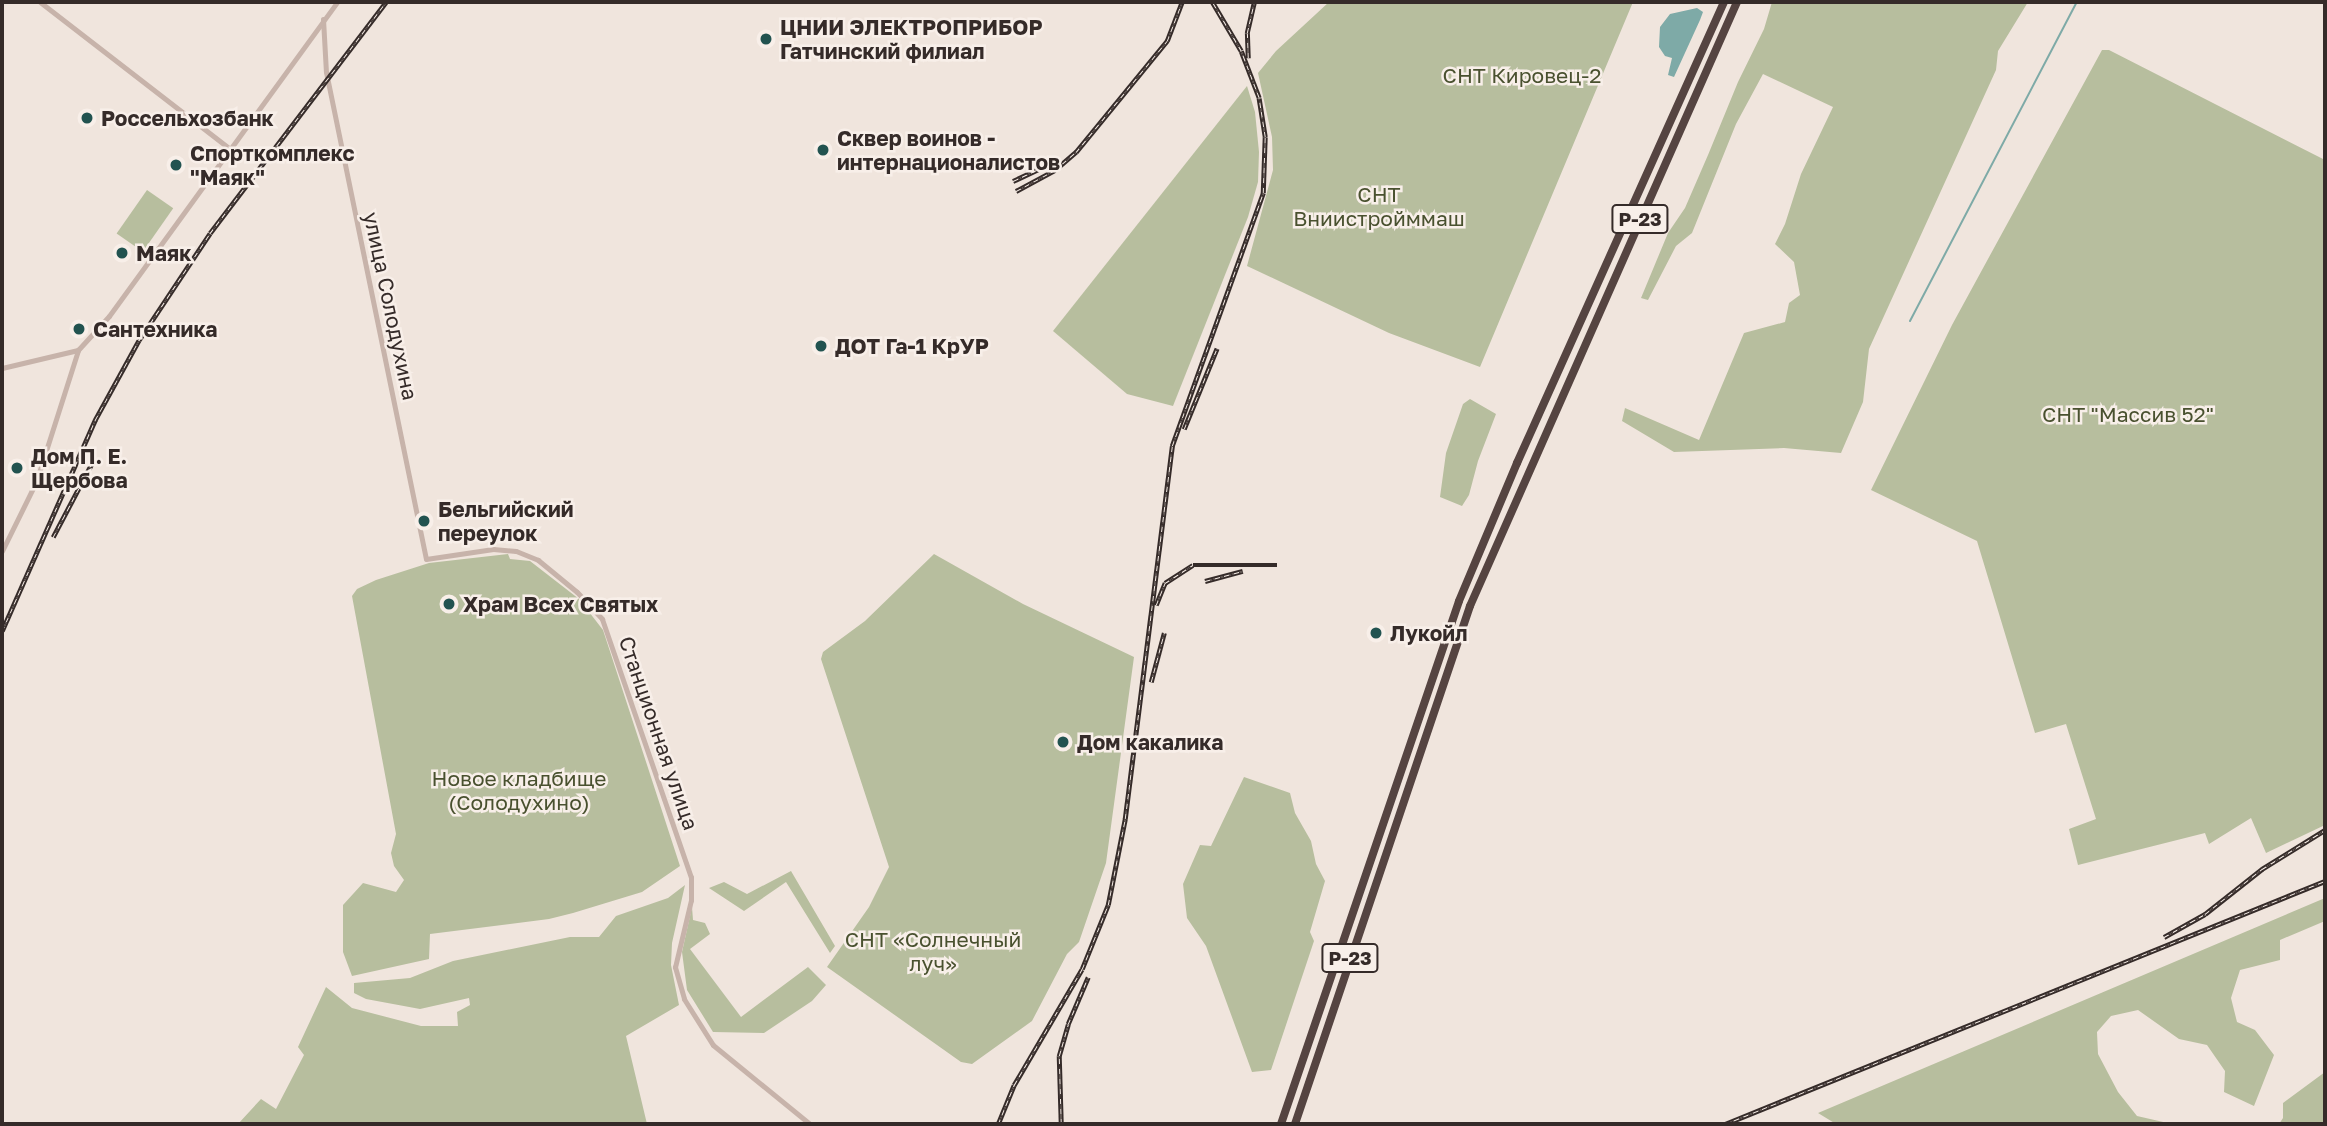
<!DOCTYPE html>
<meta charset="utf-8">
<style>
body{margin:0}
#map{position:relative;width:2327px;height:1126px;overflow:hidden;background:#f0e5dd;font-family:"Golos Text",sans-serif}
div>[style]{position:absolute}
.green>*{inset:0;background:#b7be9e;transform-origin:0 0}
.water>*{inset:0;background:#7eaaa7}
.stream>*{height:2px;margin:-1px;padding:0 1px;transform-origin:1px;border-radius:1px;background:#7eaaa7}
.minor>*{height:5px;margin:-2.5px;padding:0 2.5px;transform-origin:2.5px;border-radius:2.5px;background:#c7b3aa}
.highway>*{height:8px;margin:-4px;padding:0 4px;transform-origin:4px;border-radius:4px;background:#554441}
.rail>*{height:4.5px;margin-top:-2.25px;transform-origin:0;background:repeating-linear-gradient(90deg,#f8efe9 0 5px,#352b29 0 10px);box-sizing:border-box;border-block:2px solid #352b29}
.dots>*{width:19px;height:19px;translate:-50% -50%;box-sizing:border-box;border:4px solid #f8efe9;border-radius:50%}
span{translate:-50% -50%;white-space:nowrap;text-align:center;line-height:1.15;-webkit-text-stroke:5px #f8efe9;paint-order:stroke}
.shield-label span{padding:2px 5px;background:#f8efe9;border:2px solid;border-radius:5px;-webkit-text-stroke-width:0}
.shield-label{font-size:19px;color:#352b29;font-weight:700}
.poi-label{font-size:21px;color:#352b29;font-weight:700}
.left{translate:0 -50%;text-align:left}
.park-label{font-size:21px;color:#49512f}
.street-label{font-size:21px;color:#352b29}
.frame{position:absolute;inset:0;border:4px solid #352b29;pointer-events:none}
</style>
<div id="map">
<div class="green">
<i style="clip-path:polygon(1329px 2px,1633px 2px,1480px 367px,1389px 333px,1247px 266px,1273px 170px,1272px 137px,1258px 73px,1276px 51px)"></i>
<i style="clip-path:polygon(1772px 2px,2028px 2px,1998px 51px,1996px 70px,1869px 349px,1863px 402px,1841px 453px,1784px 448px,1674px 452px,1622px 421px,1625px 408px,1699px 440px,1744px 333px,1785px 322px,1789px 303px,1800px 295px,1794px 262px,1775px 244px,1785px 224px,1801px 174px,1833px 107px,1763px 74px,1736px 124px,1692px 233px,1676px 246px,1648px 300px,1641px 298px,1668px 233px,1685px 208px,1708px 155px,1738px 82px,1764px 29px)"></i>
<i style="clip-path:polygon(2102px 50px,2109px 50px,2325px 160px,2325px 825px,2266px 853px,2251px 818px,2209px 844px,2205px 833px,2078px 865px,2069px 829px,2096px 819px,2066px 724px,2035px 733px,1977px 541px,1871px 490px,1952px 325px)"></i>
<i style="clip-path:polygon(1247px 86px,1255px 112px,1259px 152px,1258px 182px,1248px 217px,1173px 406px,1127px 394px,1053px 331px)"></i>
<i style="left:147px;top:190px;width:32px;height:53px;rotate:35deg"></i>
<i style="clip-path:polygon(1470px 399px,1496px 414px,1478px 461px,1469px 495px,1462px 506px,1440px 497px,1446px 453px,1463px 404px)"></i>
<i style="clip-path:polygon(508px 554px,510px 559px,530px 561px,579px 599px,603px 630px,680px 866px,642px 892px,573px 913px,549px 919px,430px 934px,429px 959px,352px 976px,343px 952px,343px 905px,363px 883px,396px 892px,404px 880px,394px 866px,391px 853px,396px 834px,352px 596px,357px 589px,376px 580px,429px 563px)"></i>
<i style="clip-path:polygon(934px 554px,1023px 604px,1134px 657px,1106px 863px,1079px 942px,1067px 954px,1032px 1021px,972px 1064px,961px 1062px,827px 967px,869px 907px,889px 867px,821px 659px,823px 652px,865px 621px)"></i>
<i style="clip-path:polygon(1244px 777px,1290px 793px,1295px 813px,1311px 841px,1316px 864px,1325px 881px,1310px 932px,1314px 941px,1271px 1070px,1252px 1072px,1206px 946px,1187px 918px,1183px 884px,1200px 845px,1211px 846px)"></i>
<i style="clip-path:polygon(791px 871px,835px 946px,830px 953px,786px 882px,744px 911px,709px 888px,724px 882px,747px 894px)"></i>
<i style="clip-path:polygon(685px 885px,672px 943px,671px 965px,679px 1005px,626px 1036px,647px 1124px,238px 1124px,261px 1099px,276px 1109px,304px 1055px,298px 1047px,326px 987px,352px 1008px,421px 1026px,458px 1026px,457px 1012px,470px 1005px,469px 998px,420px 1009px,366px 999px,354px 993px,354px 983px,410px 978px,453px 961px,570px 937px,599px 937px,616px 916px,668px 898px)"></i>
<i style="clip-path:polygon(2325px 898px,2325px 921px,2280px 940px,2280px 960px,2240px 970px,2231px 998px,2237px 1022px,2255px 1030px,2274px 1055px,2254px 1106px,2224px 1092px,2225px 1071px,2207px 1045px,2179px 1039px,2138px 1010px,2111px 1016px,2097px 1032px,2098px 1054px,2118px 1092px,2137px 1116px,2172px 1124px,1836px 1124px,1818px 1113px)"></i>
<i style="clip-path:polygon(692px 907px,693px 920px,705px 923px,710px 934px,690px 949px,741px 1017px,808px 967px,826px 985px,812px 1001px,764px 1033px,713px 1032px,687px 990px,682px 952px)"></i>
<i style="clip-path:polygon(2325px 1072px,2325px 1124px,2279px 1124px,2283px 1118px,2283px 1103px)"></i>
</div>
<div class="water">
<i style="clip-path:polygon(1697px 8px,1703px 12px,1700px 20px,1674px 77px,1668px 75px,1672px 58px,1665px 56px,1659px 47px,1660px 27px,1670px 14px)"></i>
</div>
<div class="stream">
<i style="left:1910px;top:321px;width:360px;rotate:-62.4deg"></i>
</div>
<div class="minor">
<i style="left:40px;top:2px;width:239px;rotate:37.7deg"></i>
<i style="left:323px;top:19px;width:53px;rotate:86.8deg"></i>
<i style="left:326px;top:72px;width:497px;rotate:78.4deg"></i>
<i style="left:426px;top:559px;width:68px;rotate:-8.5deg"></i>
<i style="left:493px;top:549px;width:23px;rotate:5deg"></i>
<i style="left:516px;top:551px;width:24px;rotate:22deg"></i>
<i style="left:538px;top:560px;width:50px;rotate:39.4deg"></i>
<i style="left:577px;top:592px;width:37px;rotate:47deg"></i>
<i style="left:602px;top:619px;width:273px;rotate:71deg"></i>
<i style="left:691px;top:877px;width:23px;rotate:90deg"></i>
<i style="left:691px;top:900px;width:69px;rotate:103.4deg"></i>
<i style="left:675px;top:967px;width:33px;rotate:74deg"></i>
<i style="left:684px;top:999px;width:54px;rotate:57.8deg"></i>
<i style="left:713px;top:1045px;width:125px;rotate:39.2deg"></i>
<i style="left:2px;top:368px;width:78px;rotate:-13.3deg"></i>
<i style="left:2px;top:551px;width:77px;rotate:-63.8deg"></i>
<i style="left:36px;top:482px;width:139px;rotate:-72.3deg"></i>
<i style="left:78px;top:350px;width:46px;rotate:-47.6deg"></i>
<i style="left:109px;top:316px;width:388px;rotate:-54deg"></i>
</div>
<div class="highway">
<i style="left:1281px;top:1124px;width:552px;rotate:-71.2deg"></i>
<i style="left:1459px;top:601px;width:150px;rotate:-67.2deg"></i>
<i style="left:1517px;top:463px;width:505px;rotate:-65.82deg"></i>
<i style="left:1295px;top:1124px;width:547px;rotate:-71.33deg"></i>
<i style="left:1470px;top:606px;width:660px;rotate:-66.15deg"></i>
</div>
<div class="rail">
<i style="left:1248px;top:58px;width:25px;rotate:-92deg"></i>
<i style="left:1247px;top:33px;width:32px;rotate:-77deg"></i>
<i style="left:1013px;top:181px;width:33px;rotate:-25deg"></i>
<i style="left:1016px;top:191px;width:44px;rotate:-28.3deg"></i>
<i style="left:1055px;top:170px;width:28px;rotate:-41deg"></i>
<i style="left:1076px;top:152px;width:144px;rotate:-50.7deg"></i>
<i style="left:1167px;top:41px;width:42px;rotate:-69deg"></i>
<i style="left:1184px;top:429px;width:87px;rotate:-67.8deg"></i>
<i style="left:53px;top:537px;width:86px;rotate:-62.2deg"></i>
<i style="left:1205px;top:581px;width:39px;rotate:-15deg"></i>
<i style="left:1156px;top:605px;width:24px;rotate:-68deg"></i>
<i style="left:1165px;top:583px;width:33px;rotate:-33deg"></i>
<i style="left:1193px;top:565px;width:84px"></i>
<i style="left:2px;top:631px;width:231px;rotate:-66.2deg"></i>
<i style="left:95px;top:420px;width:91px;rotate:-61.2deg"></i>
<i style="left:139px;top:340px;width:128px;rotate:-56.4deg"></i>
<i style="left:210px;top:233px;width:290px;rotate:-52.7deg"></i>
<i style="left:1151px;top:682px;width:51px;rotate:-75.1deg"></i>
<i style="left:2164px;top:937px;width:47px;rotate:-29.3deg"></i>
<i style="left:2205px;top:914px;width:73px;rotate:-38.3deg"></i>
<i style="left:2262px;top:869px;width:74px;rotate:-31.8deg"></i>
<i style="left:998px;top:1124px;width:42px;rotate:-67.7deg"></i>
<i style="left:1014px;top:1085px;width:134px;rotate:-59.6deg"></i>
<i style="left:1082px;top:969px;width:69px;rotate:-67.9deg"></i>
<i style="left:1108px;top:905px;width:88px;rotate:-78.8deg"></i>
<i style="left:1125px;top:819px;width:376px;rotate:-82.8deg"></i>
<i style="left:1172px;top:446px;width:269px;rotate:-70.2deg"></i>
<i style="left:1263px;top:193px;width:56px;rotate:-88deg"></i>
<i style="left:1265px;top:137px;width:39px;rotate:-99deg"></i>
<i style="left:1259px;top:98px;width:50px;rotate:-111deg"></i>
<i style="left:1241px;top:51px;width:57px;rotate:-120.6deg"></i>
<i style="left:1061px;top:1124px;width:68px;rotate:-91.7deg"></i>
<i style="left:1059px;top:1056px;width:33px;rotate:-74deg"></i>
<i style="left:1068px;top:1024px;width:51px;rotate:-66.9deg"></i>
<i style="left:1725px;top:1124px;width:647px;rotate:-22.05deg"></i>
</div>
<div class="dots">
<i style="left:766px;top:39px;background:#225350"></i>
<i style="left:87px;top:118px;background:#225350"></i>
<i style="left:823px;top:150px;background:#225350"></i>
<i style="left:176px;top:165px;background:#225350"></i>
<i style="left:122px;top:253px;background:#225350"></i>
<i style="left:79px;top:329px;background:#225350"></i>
<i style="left:821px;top:346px;background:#225350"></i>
<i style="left:17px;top:468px;background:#225350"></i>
<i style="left:424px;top:521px;background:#225350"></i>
<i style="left:449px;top:604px;background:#225350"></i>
<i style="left:1376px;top:633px;background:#225350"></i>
<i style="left:1063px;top:742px;background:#225350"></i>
</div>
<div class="shield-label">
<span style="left:1640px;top:219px">Р-23</span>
<span style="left:1350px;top:958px">Р-23</span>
</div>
<div class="poi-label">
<span class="left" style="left:780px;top:39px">ЦНИИ ЭЛЕКТРОПРИБОР<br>Гатчинский филиал</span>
<span class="left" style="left:101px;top:118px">Россельхозбанк</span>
<span class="left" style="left:837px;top:150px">Сквер воинов -<br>интернационалистов</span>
<span class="left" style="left:190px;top:165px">Спорткомплекс<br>"Маяк"</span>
<span class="left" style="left:136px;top:253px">Маяк</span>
<span class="left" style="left:93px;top:329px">Сантехника</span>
<span class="left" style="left:835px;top:346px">ДОТ Га-1 КрУР</span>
<span class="left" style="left:31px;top:468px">Дом П. Е.<br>Щербова</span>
<span class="left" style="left:438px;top:521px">Бельгийский<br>переулок</span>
<span class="left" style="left:463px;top:604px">Храм Всех Святых</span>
<span class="left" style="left:1390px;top:633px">Лукойл</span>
<span class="left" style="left:1077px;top:742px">Дом какалика</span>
</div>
<div class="park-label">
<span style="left:1522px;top:75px">СНТ Кировец-2</span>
<span style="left:1379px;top:206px">СНТ<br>Вниистройммаш</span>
<span style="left:2128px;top:414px">СНТ "Массив 52"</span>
<span style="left:519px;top:790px">Новое кладбище<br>(Солодухино)</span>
<span style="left:933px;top:951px">СНТ «Солнечный<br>луч»</span>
</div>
<div class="street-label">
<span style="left:391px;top:306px;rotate:78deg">улица Солодухина</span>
<span style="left:659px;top:733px;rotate:71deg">Станционная улица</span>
</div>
<div class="frame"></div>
</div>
